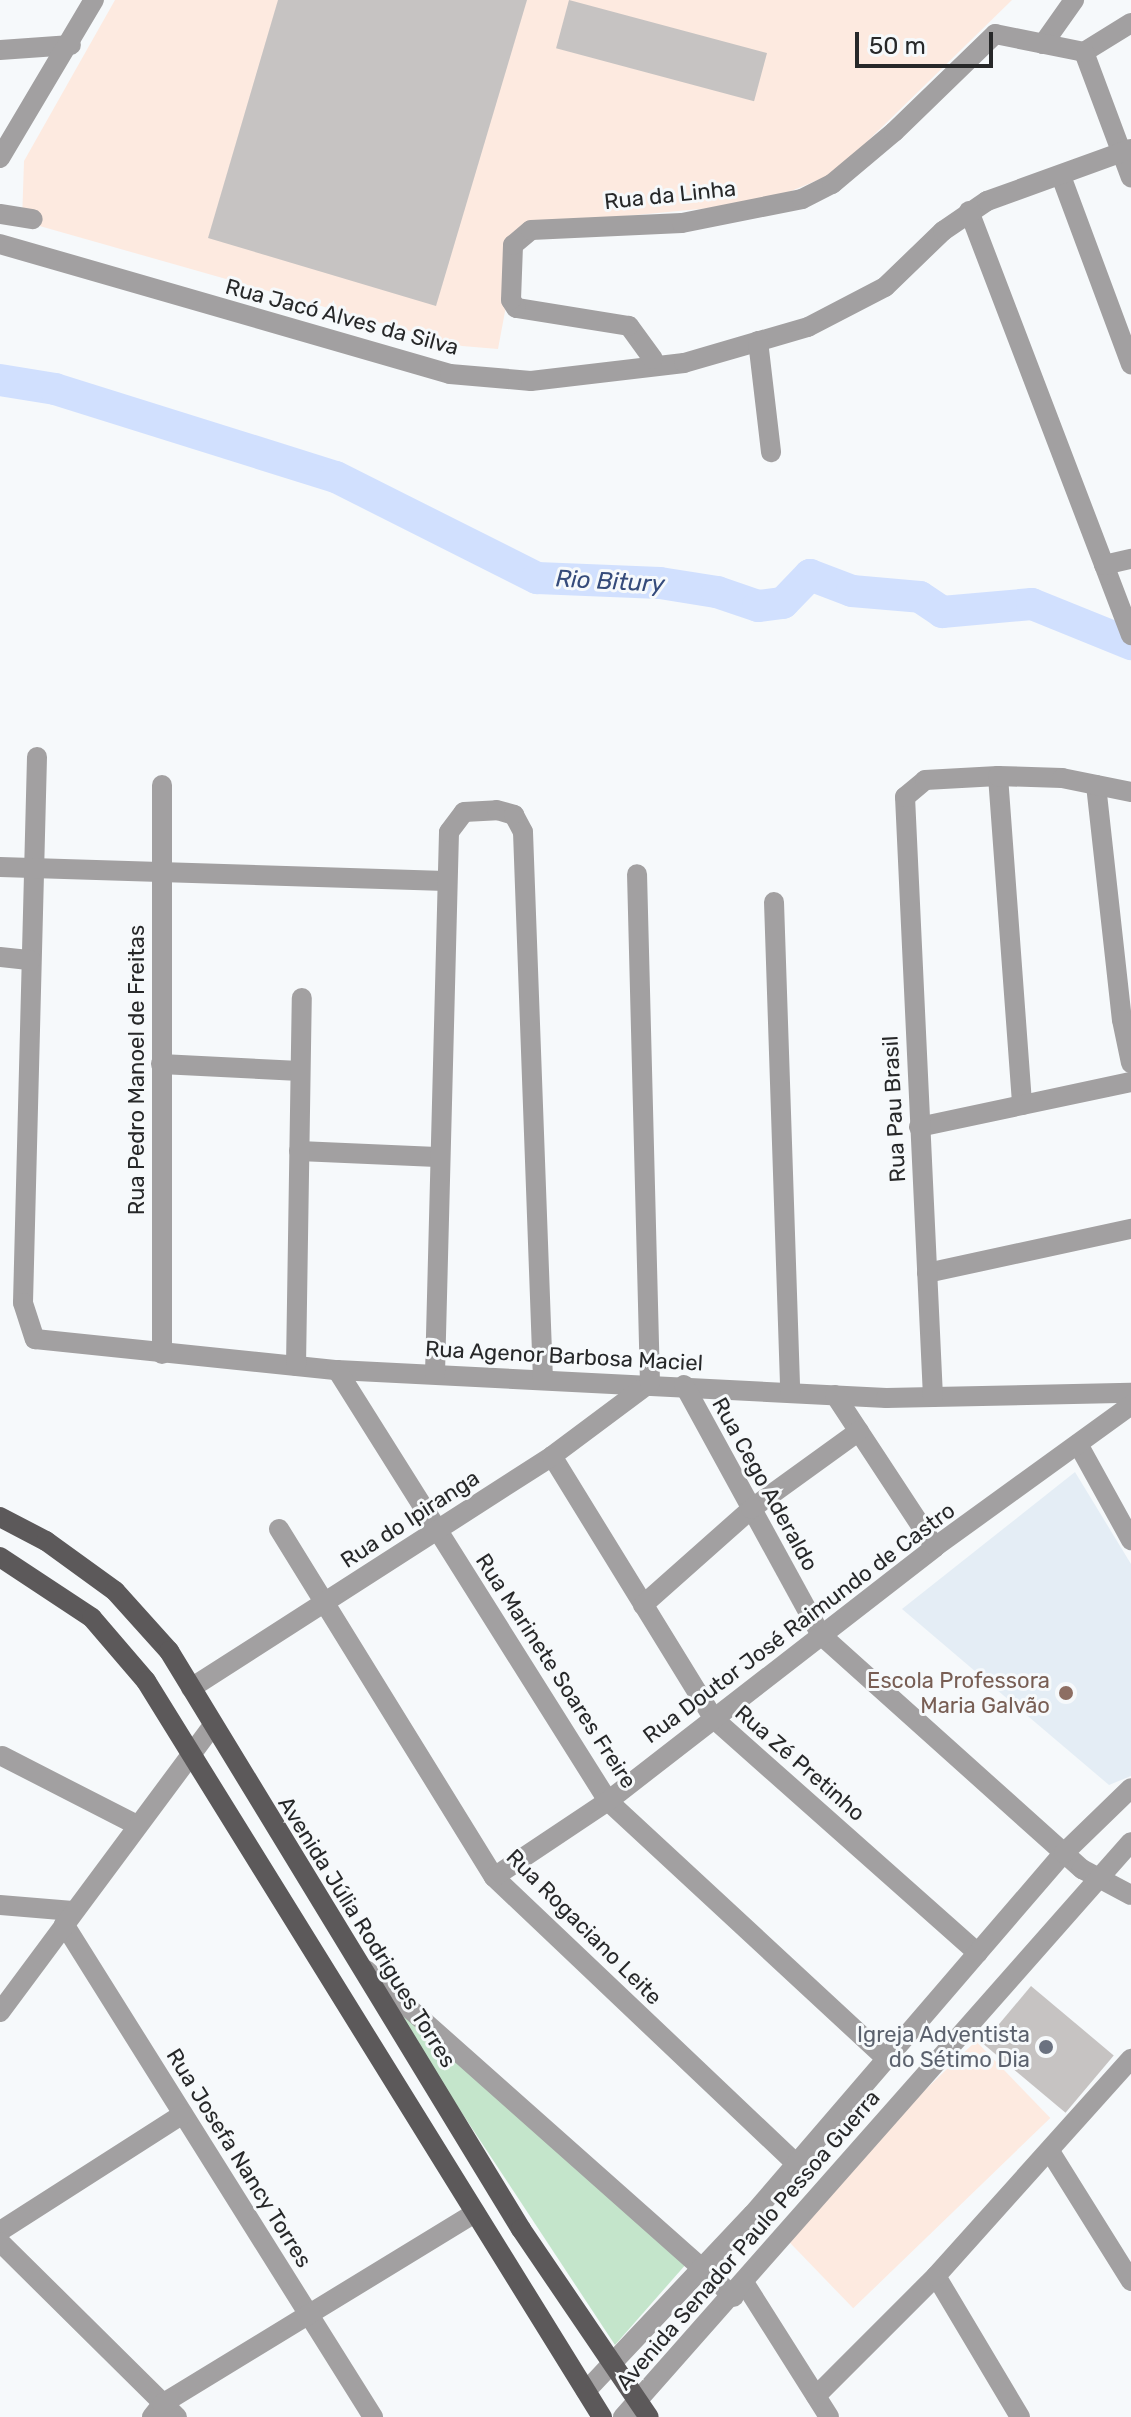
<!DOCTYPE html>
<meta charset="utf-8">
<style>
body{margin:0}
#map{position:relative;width:1131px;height:2417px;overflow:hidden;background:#f6f9fb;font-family:Rubik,sans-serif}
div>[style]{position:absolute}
.built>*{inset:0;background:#e4edf5}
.industrial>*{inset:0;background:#fdeae0;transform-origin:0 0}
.green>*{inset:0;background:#c4e5cb}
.river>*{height:32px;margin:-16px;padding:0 16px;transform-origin:16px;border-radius:16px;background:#d1e0fe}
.building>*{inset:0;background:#c6c3c2;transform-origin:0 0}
.minor>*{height:20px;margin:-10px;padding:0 10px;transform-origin:10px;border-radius:10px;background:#a2a0a1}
.major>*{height:20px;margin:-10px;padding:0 10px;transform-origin:10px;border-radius:10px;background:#5c595a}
.dots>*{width:22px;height:22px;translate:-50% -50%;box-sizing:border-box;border:4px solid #f6f9fb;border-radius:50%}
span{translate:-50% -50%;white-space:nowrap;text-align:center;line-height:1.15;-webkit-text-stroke:6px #f6f9fb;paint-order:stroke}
.street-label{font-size:22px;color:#272829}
.education-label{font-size:22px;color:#785e54}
.right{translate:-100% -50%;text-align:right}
.worship-label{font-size:22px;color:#5b616d}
.water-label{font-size:24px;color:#354b7b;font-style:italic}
.scale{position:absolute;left:855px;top:32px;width:138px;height:36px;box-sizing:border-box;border:4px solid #272829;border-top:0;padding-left:10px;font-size:24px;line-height:28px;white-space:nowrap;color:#272829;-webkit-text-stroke:6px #f6f9fb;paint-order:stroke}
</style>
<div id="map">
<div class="built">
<i style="clip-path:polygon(1075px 1472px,1131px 1564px,1131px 1776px,1109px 1785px,902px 1609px)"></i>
</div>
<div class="industrial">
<i style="clip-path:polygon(115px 0,1012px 0,835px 173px,762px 203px,521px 226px,498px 349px,462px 346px,22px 221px,24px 161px)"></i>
<i style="left:976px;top:2041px;width:107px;height:274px;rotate:46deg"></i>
</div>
<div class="green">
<i style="clip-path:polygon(390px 2004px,687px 2263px,615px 2345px)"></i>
</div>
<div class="river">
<i style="left:0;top:380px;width:56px;rotate:9.3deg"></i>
<i style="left:55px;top:389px;width:294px;rotate:17.4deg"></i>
<i style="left:336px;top:477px;width:225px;rotate:26.7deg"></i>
<i style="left:537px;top:578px;width:123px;rotate:2.3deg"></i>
<i style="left:660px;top:583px;width:58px;rotate:9deg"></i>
<i style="left:717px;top:592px;width:43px;rotate:18.9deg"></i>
<i style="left:758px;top:606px;width:25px;rotate:-7deg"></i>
<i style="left:783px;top:603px;width:39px;rotate:-46deg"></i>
<i style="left:810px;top:575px;width:45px;rotate:20.9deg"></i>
<i style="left:852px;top:591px;width:68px;rotate:5deg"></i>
<i style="left:920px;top:597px;width:27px;rotate:34deg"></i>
<i style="left:942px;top:612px;width:90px;rotate:-5.1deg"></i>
<i style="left:1032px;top:604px;width:107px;rotate:22deg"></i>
</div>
<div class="building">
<i style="clip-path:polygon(278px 0,527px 0,436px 306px,208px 238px)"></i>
<i style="left:569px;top:0;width:205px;height:50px;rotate:15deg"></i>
<i style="left:1031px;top:1986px;width:108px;height:75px;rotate:40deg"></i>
</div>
<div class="minor">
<i style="left:1043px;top:44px;width:54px;rotate:-54.8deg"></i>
<i style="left:0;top:50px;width:71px;rotate:-4deg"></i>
<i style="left:1084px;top:52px;width:134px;rotate:69.5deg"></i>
<i style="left:1084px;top:52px;width:55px;rotate:-31.7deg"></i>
<i style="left:0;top:158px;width:184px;rotate:-59.3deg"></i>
<i style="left:1061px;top:176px;width:201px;rotate:69.6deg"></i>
<i style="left:969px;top:211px;width:454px;rotate:69.1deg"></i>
<i style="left:0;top:214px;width:33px;rotate:9deg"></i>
<i style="left:0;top:244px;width:468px;rotate:16.1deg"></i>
<i style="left:450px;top:374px;width:81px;rotate:4.9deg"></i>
<i style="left:531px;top:381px;width:154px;rotate:-6.7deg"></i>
<i style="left:684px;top:363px;width:129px;rotate:-16.2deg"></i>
<i style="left:808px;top:327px;width:87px;rotate:-27.5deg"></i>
<i style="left:885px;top:287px;width:81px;rotate:-44deg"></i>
<i style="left:943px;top:231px;width:53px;rotate:-34.3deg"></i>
<i style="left:987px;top:201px;width:153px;rotate:-19.9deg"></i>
<i style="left:758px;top:341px;width:112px;rotate:83.3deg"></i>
<i style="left:653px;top:359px;width:41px;rotate:-126deg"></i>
<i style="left:629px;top:326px;width:114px;rotate:-170.9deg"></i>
<i style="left:516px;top:308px;width:9px;rotate:-122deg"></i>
<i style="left:511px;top:300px;width:55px;rotate:-87.9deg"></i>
<i style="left:513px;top:245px;width:23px;rotate:-40deg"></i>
<i style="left:531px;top:230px;width:151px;rotate:-2.7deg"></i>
<i style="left:682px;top:223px;width:122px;rotate:-11.3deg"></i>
<i style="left:802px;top:199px;width:34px;rotate:-27deg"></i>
<i style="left:832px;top:184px;width:81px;rotate:-40deg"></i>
<i style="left:894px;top:132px;width:141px;rotate:-44.1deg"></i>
<i style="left:995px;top:34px;width:91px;rotate:11.4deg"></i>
<i style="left:1104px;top:565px;width:28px;rotate:-13deg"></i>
<i style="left:37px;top:757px;width:546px;rotate:91.47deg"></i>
<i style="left:23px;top:1303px;width:38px;rotate:72deg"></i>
<i style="left:35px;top:1339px;width:304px;rotate:5.9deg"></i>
<i style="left:337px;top:1370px;width:550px;rotate:2.92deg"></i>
<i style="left:886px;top:1398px;width:245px;rotate:-1.2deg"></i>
<i style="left:998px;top:776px;width:330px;rotate:85.8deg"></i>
<i style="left:1096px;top:785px;width:236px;rotate:83.7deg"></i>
<i style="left:1122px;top:1020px;width:44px;rotate:78.2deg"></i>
<i style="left:0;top:867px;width:446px;rotate:1.8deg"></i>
<i style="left:774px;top:902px;width:490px;rotate:88.1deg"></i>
<i style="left:0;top:957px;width:31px;rotate:6deg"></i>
<i style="left:161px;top:1064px;width:139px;rotate:2.9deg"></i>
<i style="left:919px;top:1127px;width:217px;rotate:-12deg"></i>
<i style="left:299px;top:1151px;width:138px;rotate:2.5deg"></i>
<i style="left:927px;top:1273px;width:209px;rotate:-12.2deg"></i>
<i style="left:162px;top:1354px;width:569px;rotate:-90deg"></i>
<i style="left:296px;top:1366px;width:368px;rotate:-89.1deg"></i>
<i style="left:337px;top:1370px;width:509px;rotate:57.84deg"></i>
<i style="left:608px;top:1801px;width:380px;rotate:42.8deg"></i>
<i style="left:435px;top:1374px;width:542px;rotate:-88.52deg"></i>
<i style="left:449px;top:832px;width:25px;rotate:-53deg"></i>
<i style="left:464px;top:812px;width:33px;rotate:-3deg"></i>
<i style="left:497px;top:810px;width:18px;rotate:16deg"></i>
<i style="left:514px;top:815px;width:19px;rotate:62deg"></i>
<i style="left:523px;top:832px;width:547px;rotate:87.91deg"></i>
<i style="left:684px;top:1385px;width:285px;rotate:61.3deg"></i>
<i style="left:821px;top:1635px;width:351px;rotate:41.9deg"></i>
<i style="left:1082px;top:1869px;width:55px;rotate:28deg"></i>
<i style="left:835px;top:1395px;width:182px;rotate:56.7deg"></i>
<i style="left:933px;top:1397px;width:601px;rotate:-92.67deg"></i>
<i style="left:905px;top:797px;width:26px;rotate:-40deg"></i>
<i style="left:925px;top:780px;width:73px;rotate:-3.1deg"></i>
<i style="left:998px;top:776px;width:64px;rotate:1.8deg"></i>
<i style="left:1062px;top:778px;width:70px;rotate:11.5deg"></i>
<i style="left:1078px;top:1444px;width:110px;rotate:61.1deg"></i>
<i style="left:552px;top:1456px;width:308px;rotate:58.4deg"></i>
<i style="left:713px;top:1718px;width:354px;rotate:41.6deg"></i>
<i style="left:279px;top:1529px;width:409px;rotate:58.3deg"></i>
<i style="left:494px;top:1877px;width:417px;rotate:43.5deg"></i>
<i style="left:643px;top:1605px;width:144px;rotate:-41.6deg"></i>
<i style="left:751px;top:1509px;width:133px;rotate:-35.8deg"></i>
<i style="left:191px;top:1688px;width:429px;rotate:-32.7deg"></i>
<i style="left:552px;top:1456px;width:122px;rotate:-36.7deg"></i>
<i style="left:650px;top:1383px;width:509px;rotate:-91.46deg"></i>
<i style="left:2px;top:1756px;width:152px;rotate:27.1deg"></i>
<i style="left:494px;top:1877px;width:137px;rotate:-33.7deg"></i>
<i style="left:608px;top:1801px;width:414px;rotate:-37.8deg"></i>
<i style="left:935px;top:1547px;width:242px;rotate:-35.9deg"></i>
<i style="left:0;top:1905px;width:73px;rotate:4.7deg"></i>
<i style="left:64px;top:1924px;width:582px;rotate:57.92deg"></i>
<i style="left:366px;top:1970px;width:492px;rotate:41.6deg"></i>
<i style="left:0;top:2012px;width:357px;rotate:-53.4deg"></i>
<i style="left:1051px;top:2153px;width:151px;rotate:58deg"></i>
<i style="left:0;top:2231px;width:217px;rotate:-32.6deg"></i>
<i style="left:0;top:2242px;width:249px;rotate:44.7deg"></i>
<i style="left:936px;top:2276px;width:164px;rotate:59.2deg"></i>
<i style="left:745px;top:2284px;width:157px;rotate:57.7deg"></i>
<i style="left:586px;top:2391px;width:243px;rotate:-46.7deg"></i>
<i style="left:753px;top:2214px;width:476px;rotate:-49.3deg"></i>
<i style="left:1064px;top:1853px;width:93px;rotate:-44.1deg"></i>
<i style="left:816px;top:2396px;width:170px;rotate:-45deg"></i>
<i style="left:936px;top:2276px;width:292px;rotate:-48.1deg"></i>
<i style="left:152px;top:2417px;width:16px;rotate:-52deg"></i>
<i style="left:162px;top:2404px;width:367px;rotate:-31.4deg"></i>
<i style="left:623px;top:2417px;width:767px;rotate:-48.54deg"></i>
</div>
<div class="major">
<i style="left:0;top:1517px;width:52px;rotate:27.6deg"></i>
<i style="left:46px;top:1541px;width:85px;rotate:35.9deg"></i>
<i style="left:115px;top:1591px;width:81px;rotate:48deg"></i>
<i style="left:169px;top:1651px;width:677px;rotate:58.66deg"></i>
<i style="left:521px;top:2229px;width:227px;rotate:55.8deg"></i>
<i style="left:0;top:1557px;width:110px;rotate:33.5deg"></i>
<i style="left:92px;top:1618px;width:83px;rotate:49.4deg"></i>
<i style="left:146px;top:1681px;width:866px;rotate:58.22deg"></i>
</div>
<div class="dots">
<i style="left:1066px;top:1693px;background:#8d6e63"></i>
<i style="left:1046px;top:2047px;background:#6b7280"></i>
</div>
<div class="street-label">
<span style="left:670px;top:195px;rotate:-6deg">Rua da Linha</span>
<span style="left:342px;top:317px;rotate:15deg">Rua Jacó Alves da Silva</span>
<span style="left:137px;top:1070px;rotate:-90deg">Rua Pedro Manoel de Freitas</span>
<span style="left:894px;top:1109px;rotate:-93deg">Rua Pau Brasil</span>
<span style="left:564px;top:1356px;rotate:3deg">Rua Agenor Barbosa Maciel</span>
<span style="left:765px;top:1484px;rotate:61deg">Rua Cego Aderaldo</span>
<span style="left:410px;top:1519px;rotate:-33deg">Rua do Ipiranga</span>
<span style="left:799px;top:1623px;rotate:-37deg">Rua Doutor José Raimundo de Castro</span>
<span style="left:556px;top:1671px;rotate:57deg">Rua Marinete Soares Freire</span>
<span style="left:800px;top:1763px;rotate:41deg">Rua Zé Pretinho</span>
<span style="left:584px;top:1927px;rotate:45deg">Rua Rogaciano Leite</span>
<span style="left:367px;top:1932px;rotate:58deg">Avenida Júlia Rodrigues Torres</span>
<span style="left:239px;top:2158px;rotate:58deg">Rua Josefa Nancy Torres</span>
<span style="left:748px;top:2240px;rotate:-49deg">Avenida Senador Paulo Pessoa Guerra</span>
</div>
<div class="education-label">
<span class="right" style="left:1050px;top:1693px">Escola Professora<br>Maria Galvão</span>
</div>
<div class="worship-label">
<span class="right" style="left:1030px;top:2047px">Igreja Adventista<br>do Sétimo Dia</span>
</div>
<div class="water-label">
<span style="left:610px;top:582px;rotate:3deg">Rio Bitury</span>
</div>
<div class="scale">50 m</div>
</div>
